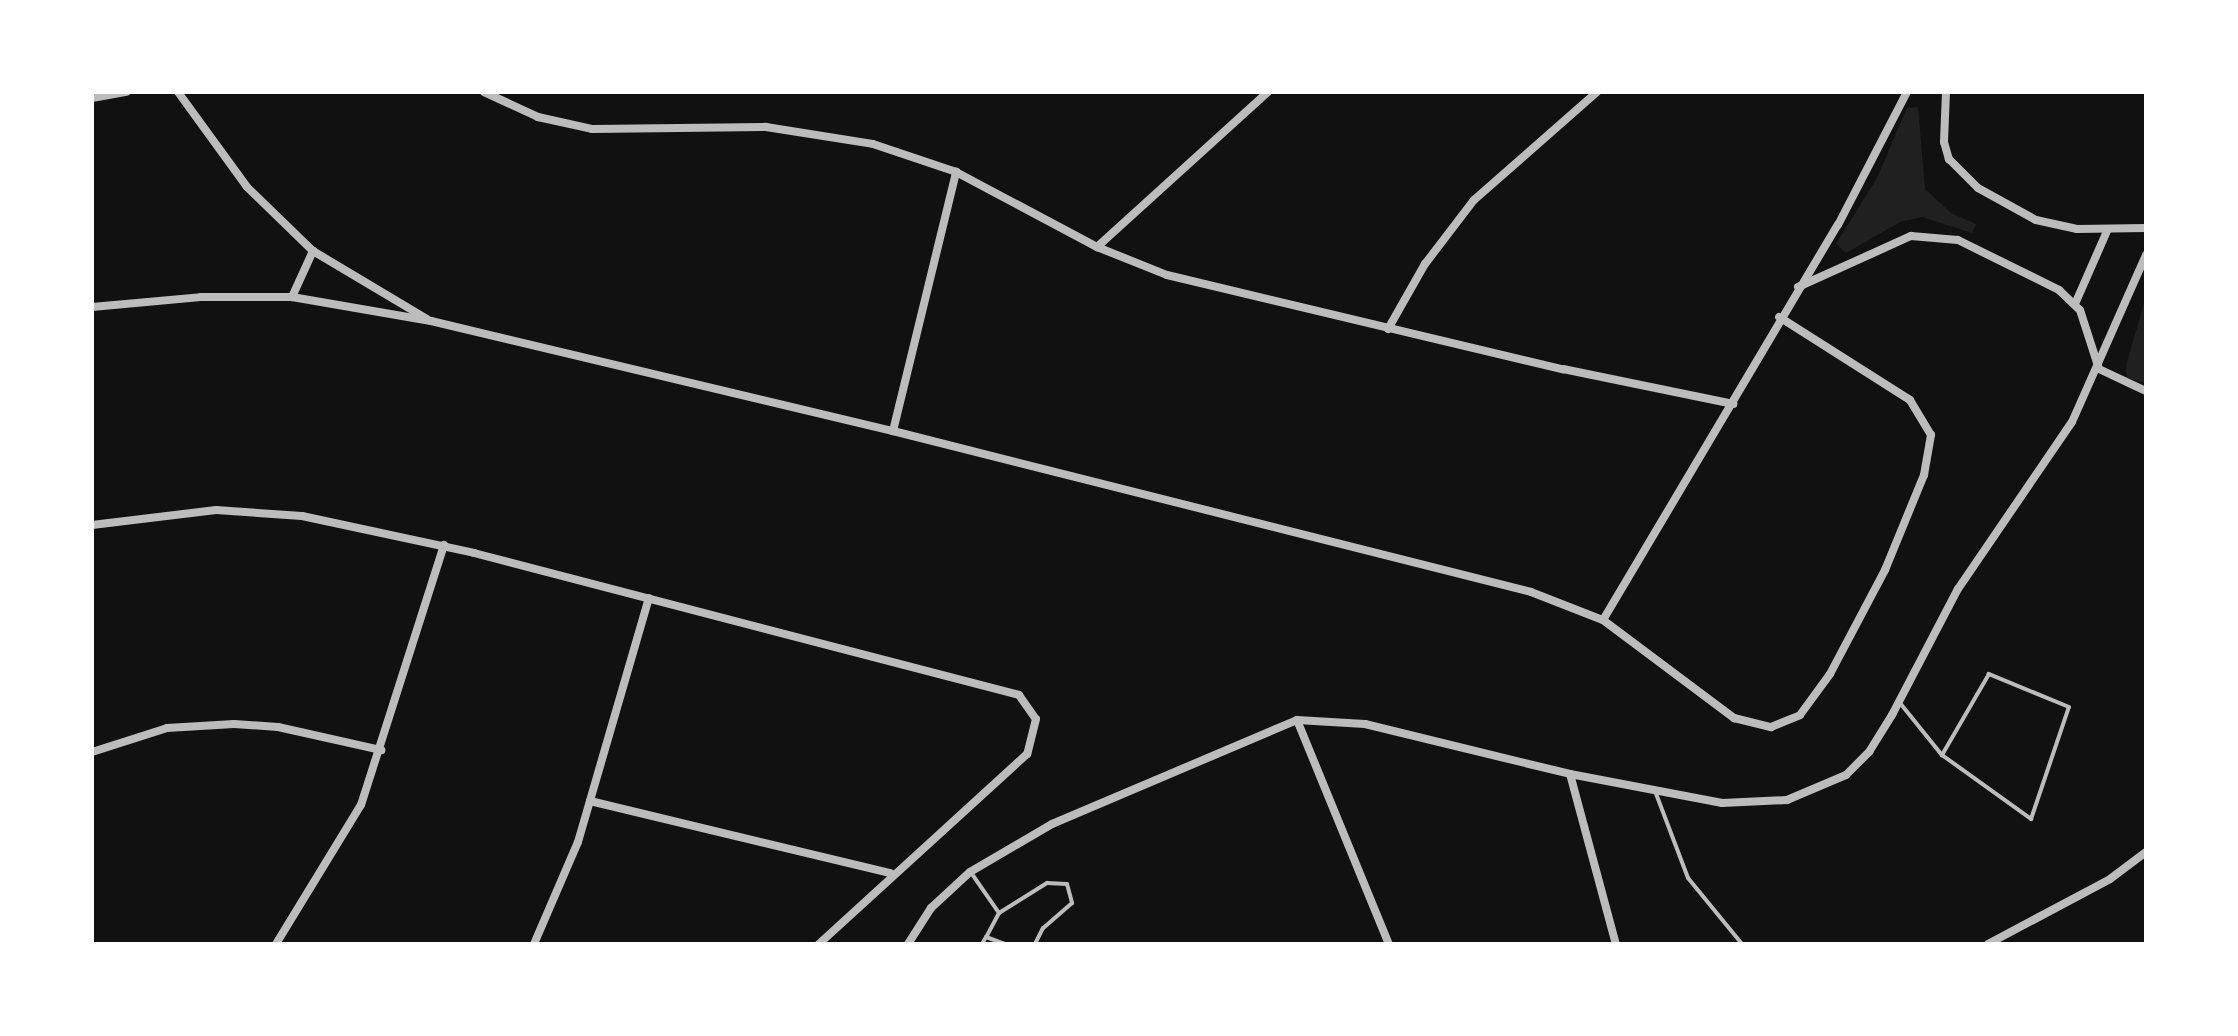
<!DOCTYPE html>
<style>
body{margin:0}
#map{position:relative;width:2238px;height:1036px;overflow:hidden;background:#111;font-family:"Asap Condensed",sans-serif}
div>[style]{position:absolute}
.green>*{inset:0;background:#202020}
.service>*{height:4px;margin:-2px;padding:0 2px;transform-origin:2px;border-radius:2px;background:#bcbcbc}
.minor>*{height:8px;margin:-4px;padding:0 4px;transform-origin:4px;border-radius:4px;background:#bcbcbc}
span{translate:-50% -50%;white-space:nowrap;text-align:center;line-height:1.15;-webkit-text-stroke:6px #fff;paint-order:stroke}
.frame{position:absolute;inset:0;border:94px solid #fff;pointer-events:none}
</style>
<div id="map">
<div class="green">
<i style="clip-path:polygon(1918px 107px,1925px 189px,1951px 213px,1976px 224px,1972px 233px,1922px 217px,1900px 222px,1846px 253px,1836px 244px,1877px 178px,1907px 108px)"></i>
<i style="clip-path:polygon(2146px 296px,2146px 383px,2127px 378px,2126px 366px)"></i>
</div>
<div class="service">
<i style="left:1900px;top:703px;width:67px;rotate:51.1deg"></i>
<i style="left:1942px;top:755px;width:110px;rotate:35.7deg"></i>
<i style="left:2031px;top:819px;width:118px;rotate:-71.3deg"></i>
<i style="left:2069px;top:707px;width:87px;rotate:-157.6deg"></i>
<i style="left:1989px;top:674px;width:94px;rotate:120.1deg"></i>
<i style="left:1655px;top:791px;width:93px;rotate:69.2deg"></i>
<i style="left:1688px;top:878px;width:85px;rotate:50.7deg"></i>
<i style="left:972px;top:874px;width:47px;rotate:55.3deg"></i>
<i style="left:999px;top:913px;width:27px;rotate:118deg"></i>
<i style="left:999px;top:913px;width:57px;rotate:-32deg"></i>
<i style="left:1047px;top:883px;width:20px;rotate:3deg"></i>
<i style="left:1067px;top:884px;width:20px;rotate:75deg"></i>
<i style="left:1072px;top:903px;width:38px;rotate:139deg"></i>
<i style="left:1043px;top:928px;width:18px;rotate:117deg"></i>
<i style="left:982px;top:944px;width:8px;rotate:-60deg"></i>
<i style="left:986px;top:937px;width:20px;rotate:20deg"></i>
</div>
<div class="minor">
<i style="left:178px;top:92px;width:117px;rotate:54deg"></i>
<i style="left:247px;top:187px;width:92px;rotate:44.1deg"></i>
<i style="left:313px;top:251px;width:133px;rotate:30.8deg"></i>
<i style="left:484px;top:92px;width:60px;rotate:24.8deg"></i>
<i style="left:538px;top:117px;width:55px;rotate:12.5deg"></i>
<i style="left:592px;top:129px;width:174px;rotate:-0.7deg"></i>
<i style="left:766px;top:127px;width:108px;rotate:9deg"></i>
<i style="left:873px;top:144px;width:88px;rotate:18.6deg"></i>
<i style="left:956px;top:172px;width:160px;rotate:28deg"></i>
<i style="left:1097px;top:247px;width:75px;rotate:21.8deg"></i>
<i style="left:1167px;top:275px;width:407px;rotate:13.4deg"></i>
<i style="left:1563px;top:369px;width:174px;rotate:11.6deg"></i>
<i style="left:1946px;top:92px;width:50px;rotate:92.3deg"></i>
<i style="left:1944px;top:142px;width:18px;rotate:74deg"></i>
<i style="left:1949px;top:159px;width:41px;rotate:45deg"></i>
<i style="left:1978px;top:188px;width:66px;rotate:28.9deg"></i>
<i style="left:2036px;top:220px;width:42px;rotate:12.4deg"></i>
<i style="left:2077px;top:229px;width:69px;rotate:-0.8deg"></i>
<i style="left:92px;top:98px;width:35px;rotate:-10deg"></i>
<i style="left:1097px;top:247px;width:231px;rotate:-42.2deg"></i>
<i style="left:1798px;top:287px;width:124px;rotate:-24.3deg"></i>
<i style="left:1911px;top:236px;width:47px;rotate:4.9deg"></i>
<i style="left:1958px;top:240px;width:113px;rotate:26.3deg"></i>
<i style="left:2059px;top:290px;width:29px;rotate:44deg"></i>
<i style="left:2080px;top:310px;width:62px;rotate:72.1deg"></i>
<i style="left:2099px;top:369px;width:52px;rotate:25.1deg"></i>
<i style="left:292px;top:297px;width:51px;rotate:-65.5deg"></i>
<i style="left:2075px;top:304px;width:80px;rotate:-66.3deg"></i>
<i style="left:92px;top:307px;width:109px;rotate:-5.2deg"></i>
<i style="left:201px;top:297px;width:91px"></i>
<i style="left:292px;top:297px;width:141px;rotate:9.8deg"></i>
<i style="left:431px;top:321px;width:475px;rotate:13.4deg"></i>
<i style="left:893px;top:431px;width:658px;rotate:14.16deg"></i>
<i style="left:1531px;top:592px;width:77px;rotate:21.3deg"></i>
<i style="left:1603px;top:620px;width:164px;rotate:36.8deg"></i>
<i style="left:1734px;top:718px;width:38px;rotate:14deg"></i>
<i style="left:1771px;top:727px;width:31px;rotate:-22deg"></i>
<i style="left:1800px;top:715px;width:51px;rotate:-53.8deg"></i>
<i style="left:1830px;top:674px;width:118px;rotate:-62.1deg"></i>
<i style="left:1885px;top:570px;width:103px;rotate:-67.7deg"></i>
<i style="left:1924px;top:475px;width:41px;rotate:-80.1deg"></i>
<i style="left:1931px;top:435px;width:41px;rotate:-121deg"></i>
<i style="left:1910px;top:400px;width:155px;rotate:-147.6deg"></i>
<i style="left:1388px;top:329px;width:75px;rotate:-60.4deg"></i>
<i style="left:1425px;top:264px;width:81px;rotate:-52.6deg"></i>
<i style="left:1474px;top:200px;width:164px;rotate:-41.3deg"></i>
<i style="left:893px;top:431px;width:267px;rotate:-76.3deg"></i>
<i style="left:92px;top:525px;width:125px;rotate:-6.9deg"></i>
<i style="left:216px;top:510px;width:86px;rotate:4deg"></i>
<i style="left:302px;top:516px;width:176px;rotate:12.1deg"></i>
<i style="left:474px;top:553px;width:563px;rotate:14.6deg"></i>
<i style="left:1019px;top:695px;width:29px;rotate:55deg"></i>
<i style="left:1036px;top:719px;width:36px;rotate:104deg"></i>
<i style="left:1027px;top:754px;width:282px;rotate:137.6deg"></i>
<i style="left:1603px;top:620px;width:460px;rotate:-59.3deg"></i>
<i style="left:1838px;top:225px;width:150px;rotate:-62.6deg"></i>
<i style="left:1297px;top:720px;width:242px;rotate:67.7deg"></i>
<i style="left:92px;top:752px;width:79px;rotate:-17.7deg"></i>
<i style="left:167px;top:728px;width:67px;rotate:-3.4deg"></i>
<i style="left:234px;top:724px;width:44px;rotate:3.9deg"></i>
<i style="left:278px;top:727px;width:106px;rotate:12.6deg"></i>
<i style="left:1570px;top:774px;width:176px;rotate:74.9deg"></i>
<i style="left:590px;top:801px;width:309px;rotate:13.5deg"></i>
<i style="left:276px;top:944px;width:163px;rotate:-58.6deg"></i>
<i style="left:361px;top:805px;width:273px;rotate:-72.3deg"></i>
<i style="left:534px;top:944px;width:111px;rotate:-66.7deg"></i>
<i style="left:578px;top:842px;width:254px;rotate:-73.8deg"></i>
<i style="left:908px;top:944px;width:43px;rotate:-57.4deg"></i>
<i style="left:931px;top:908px;width:53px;rotate:-42.7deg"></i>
<i style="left:970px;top:872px;width:95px;rotate:-30.3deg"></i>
<i style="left:1052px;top:824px;width:266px;rotate:-23deg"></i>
<i style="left:1297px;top:720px;width:68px;rotate:3.4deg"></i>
<i style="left:1365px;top:724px;width:211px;rotate:13.7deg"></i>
<i style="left:1570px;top:774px;width:155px;rotate:10.8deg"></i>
<i style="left:1722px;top:803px;width:65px;rotate:-2.6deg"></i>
<i style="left:1787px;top:800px;width:64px;rotate:-23deg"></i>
<i style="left:1846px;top:775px;width:33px;rotate:-45deg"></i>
<i style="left:1869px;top:752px;width:44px;rotate:-58.1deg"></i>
<i style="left:1892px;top:715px;width:142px;rotate:-62.4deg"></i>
<i style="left:1958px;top:589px;width:202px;rotate:-55.7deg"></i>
<i style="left:2072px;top:422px;width:183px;rotate:-66.1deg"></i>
<i style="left:1988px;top:944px;width:138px;rotate:-28deg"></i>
<i style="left:2110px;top:879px;width:45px;rotate:-36.9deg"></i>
</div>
<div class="frame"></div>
</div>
